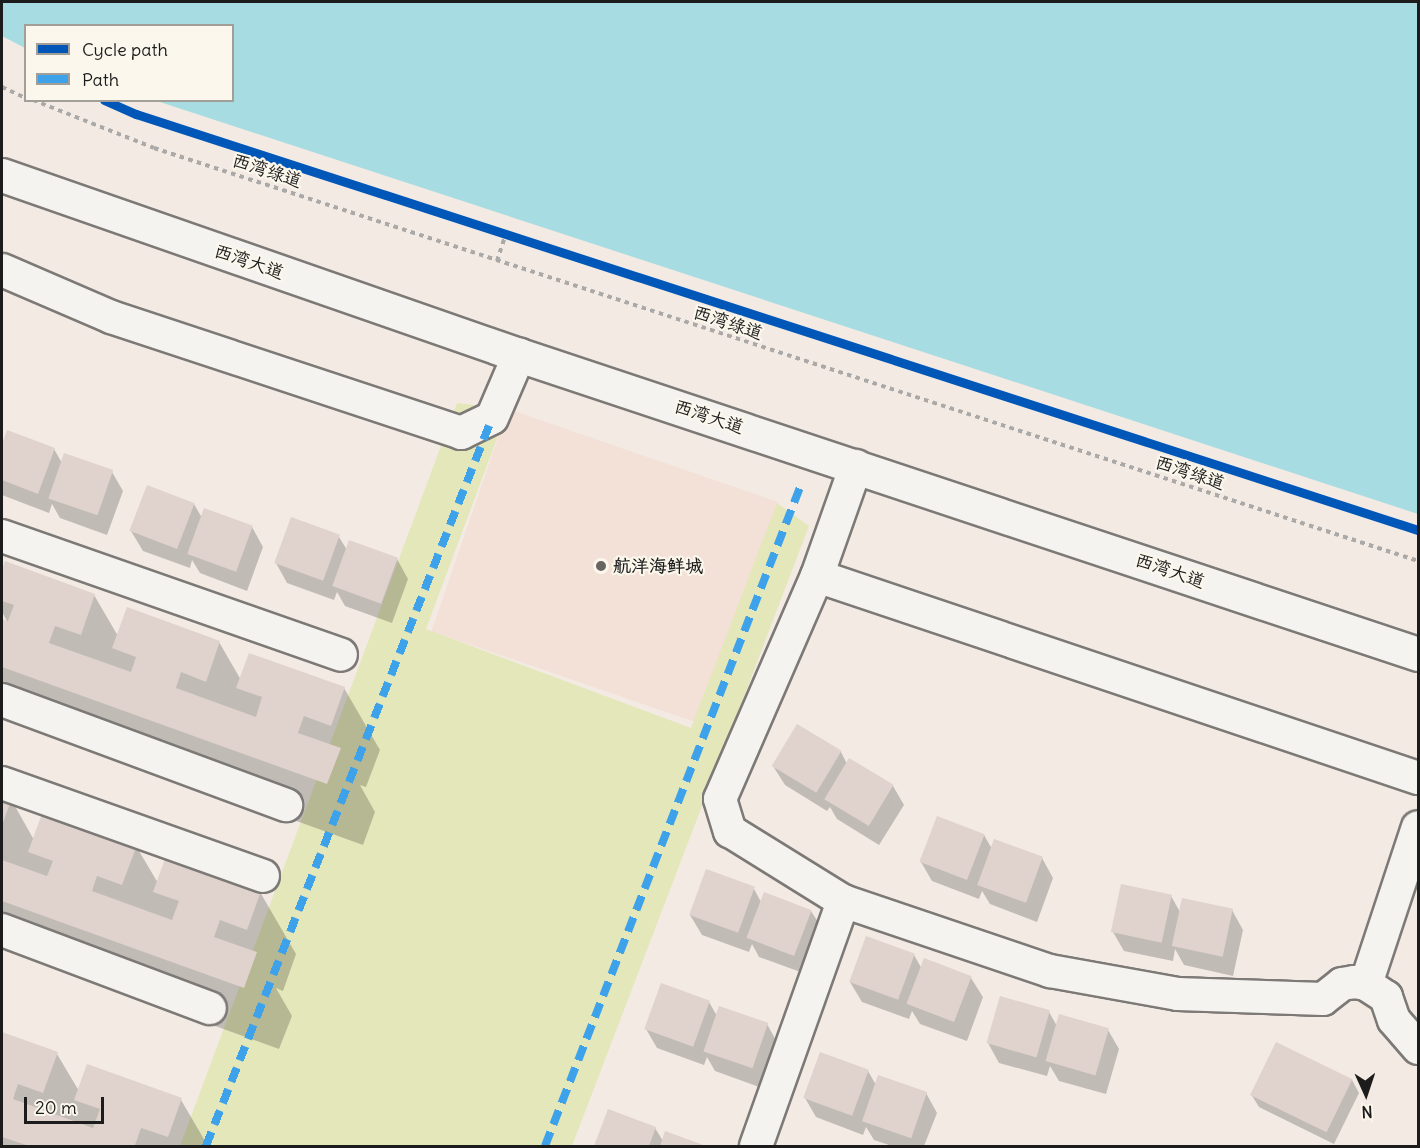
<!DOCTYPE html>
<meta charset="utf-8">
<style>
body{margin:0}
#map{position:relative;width:1420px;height:1148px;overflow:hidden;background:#f2eae3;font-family:Delius,"LXGW WenKai TC",sans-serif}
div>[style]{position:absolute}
.built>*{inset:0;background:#f3e0d6;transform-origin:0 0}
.green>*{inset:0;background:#e4e7ba}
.water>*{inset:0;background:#a6dce2}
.shadow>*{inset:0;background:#0003}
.building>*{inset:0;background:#e0d2cc;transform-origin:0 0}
.path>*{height:4px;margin-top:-2px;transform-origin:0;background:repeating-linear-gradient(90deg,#aba9a7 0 4.5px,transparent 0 9px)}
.roads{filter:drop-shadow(2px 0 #7c7976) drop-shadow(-2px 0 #7c7976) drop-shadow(0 2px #7c7976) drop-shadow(0 -2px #7c7976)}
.minor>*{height:32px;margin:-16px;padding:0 16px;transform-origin:16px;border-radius:16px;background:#f5f3ef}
.major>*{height:33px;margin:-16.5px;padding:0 16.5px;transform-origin:16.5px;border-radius:16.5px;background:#f5f3ef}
.quiet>*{height:8px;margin-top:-4px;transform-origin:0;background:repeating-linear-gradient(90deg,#3da2ea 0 15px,transparent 0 23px)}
.cycleway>*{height:9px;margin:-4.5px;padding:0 4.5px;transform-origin:4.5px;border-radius:4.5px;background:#0057b8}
.dots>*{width:16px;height:16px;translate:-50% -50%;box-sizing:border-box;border:3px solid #fbf7ec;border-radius:50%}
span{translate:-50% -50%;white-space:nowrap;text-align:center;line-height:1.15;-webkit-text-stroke:4.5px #fbf7ec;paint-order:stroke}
.street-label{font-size:18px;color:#1c1c1c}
.poi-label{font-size:18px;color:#1c1c1c;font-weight:700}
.left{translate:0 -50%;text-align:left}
.frame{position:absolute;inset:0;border:3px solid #1c1c1c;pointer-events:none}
.legend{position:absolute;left:24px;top:24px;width:210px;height:78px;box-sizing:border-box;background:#fbf7ec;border:2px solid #a29f99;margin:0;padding:8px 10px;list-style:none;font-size:18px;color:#1c1c1c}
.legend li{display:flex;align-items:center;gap:12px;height:30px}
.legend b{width:30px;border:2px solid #a29f99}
.north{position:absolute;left:1336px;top:1064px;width:60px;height:60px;-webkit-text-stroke:4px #fbf7ec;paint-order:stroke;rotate:177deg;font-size:16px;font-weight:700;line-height:24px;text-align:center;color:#1c1c1c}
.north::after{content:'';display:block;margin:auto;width:21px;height:27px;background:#1c1c1c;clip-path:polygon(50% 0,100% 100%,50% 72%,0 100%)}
.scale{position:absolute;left:24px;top:1097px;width:80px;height:27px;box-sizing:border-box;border:3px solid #1c1c1c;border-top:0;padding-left:8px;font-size:18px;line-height:21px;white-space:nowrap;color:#1c1c1c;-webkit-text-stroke:4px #fbf7ec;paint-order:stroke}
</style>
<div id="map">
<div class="built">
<i style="left:508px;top:409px;width:285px;height:235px;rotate:19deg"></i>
</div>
<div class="green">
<i style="clip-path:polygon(457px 403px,508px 409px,426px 629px,691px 728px,777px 503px,809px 526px,572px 1146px,180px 1146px)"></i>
</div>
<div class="water">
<i style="clip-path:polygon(2px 2px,1418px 2px,1418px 514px,157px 101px,232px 100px,232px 26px,26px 26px,25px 48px,2px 36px)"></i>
</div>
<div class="shadow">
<i style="clip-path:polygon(8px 432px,54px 449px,62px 463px,112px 472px,123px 491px,107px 535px,60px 518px,52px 504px,49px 513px,2px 495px,2px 448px)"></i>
<i style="clip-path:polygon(194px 504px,202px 518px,252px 527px,263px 547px,247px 591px,200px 573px,192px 560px,190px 568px,143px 551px,131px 531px)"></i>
<i style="clip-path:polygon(339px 537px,347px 550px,397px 559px,408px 579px,392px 623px,345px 606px,337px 592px,334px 600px,287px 583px,276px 563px)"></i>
<i style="clip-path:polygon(5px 563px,94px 595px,118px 636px,219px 642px,241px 680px,344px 688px,380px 750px,366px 787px,360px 785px,375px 812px,363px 845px,2px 715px,2px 620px,8px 623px,2px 612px,2px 574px)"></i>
<i style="clip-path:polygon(841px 752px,847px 764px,893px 786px,904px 805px,879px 845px,837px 819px,830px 807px,827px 811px,785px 785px,773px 766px)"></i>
<i style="clip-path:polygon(2px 796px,11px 799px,34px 840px,136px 846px,158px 883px,260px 892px,296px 954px,283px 991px,276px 988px,292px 1016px,279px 1049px,2px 949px)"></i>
<i style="clip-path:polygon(984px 835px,992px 849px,1042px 858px,1053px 878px,1037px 922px,990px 904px,982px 891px,979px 899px,932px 881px,921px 862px)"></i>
<i style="clip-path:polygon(754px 889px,761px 902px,811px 911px,823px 930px,806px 974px,759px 957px,752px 944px,749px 952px,702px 935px,690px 915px)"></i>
<i style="clip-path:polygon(1171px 896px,1180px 912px,1232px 910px,1243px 930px,1233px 976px,1184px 965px,1175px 949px,1173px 961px,1124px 951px,1113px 932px)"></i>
<i style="clip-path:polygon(914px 955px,922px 969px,971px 978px,983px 997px,967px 1041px,920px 1024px,912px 1011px,909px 1019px,862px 1002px,850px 982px)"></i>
<i style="clip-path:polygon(709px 1002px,717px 1016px,767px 1024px,778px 1044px,762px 1088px,715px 1071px,707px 1057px,704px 1065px,657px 1048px,646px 1029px)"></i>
<i style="clip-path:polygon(1049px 1012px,1057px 1026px,1108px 1030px,1119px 1049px,1106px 1094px,1059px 1081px,1050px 1066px,1047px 1076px,999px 1063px,988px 1043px)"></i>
<i style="clip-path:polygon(2px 1034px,57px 1054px,79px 1091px,181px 1100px,208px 1146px,2px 1146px)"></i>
<i style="clip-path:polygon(868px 1071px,876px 1085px,926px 1093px,937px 1113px,924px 1146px,892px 1146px,874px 1140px,866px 1127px,863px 1135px,816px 1117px,805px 1098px)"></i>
<i style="clip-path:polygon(1352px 1080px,1359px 1093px,1334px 1144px,1259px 1107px,1251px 1094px)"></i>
<i style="clip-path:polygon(609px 1111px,655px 1128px,663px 1141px,666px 1133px,702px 1146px,595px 1146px)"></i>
</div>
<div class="building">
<i style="clip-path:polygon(7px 430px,55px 448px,38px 494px,2px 480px,2px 444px)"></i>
<i style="left:64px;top:453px;width:52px;height:48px;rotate:19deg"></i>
<i style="left:147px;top:485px;width:51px;height:49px;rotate:21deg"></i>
<i style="left:204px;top:508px;width:52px;height:49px;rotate:20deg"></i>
<i style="left:291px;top:517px;width:52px;height:49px;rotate:20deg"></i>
<i style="left:349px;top:540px;width:52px;height:49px;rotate:20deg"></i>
<i style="clip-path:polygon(5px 561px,95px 594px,81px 635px,55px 626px,49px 643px,131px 672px,136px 657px,112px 648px,127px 607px,220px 641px,206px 682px,181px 672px,176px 688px,256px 717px,262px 697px,236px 688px,249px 653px,345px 687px,331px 726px,304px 716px,298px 733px,341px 748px,327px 784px,2px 667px,2px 619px,8px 621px,14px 605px,2px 601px,2px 570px)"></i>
<i style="left:797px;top:724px;width:52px;height:49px;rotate:31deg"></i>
<i style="left:849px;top:758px;width:52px;height:48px;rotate:31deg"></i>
<i style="clip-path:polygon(2px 794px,12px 798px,2px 825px)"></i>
<i style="clip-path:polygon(43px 811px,137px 845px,122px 885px,97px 876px,92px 891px,172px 920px,179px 901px,153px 892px,166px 856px,261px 891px,247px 930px,220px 920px,214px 937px,257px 952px,244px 988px,2px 901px,2px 860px,47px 876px,53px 861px,28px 852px)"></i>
<i style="left:937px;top:816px;width:51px;height:49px;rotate:21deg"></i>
<i style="left:994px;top:839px;width:52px;height:49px;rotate:20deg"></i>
<i style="left:706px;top:869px;width:52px;height:49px;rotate:20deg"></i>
<i style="left:1121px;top:884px;width:52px;height:49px;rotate:12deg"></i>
<i style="left:764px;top:892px;width:51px;height:49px;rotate:21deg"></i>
<i style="left:1182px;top:898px;width:52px;height:49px;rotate:12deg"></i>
<i style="left:866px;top:936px;width:52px;height:49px;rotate:20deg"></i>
<i style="left:924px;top:958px;width:51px;height:49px;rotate:21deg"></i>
<i style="left:661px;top:983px;width:52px;height:49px;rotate:20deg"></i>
<i style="left:1000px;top:996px;width:52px;height:49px;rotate:16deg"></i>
<i style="left:719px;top:1006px;width:52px;height:48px;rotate:19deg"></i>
<i style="left:1059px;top:1014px;width:52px;height:49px;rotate:16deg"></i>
<i style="clip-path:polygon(2px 1032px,58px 1052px,43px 1093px,18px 1084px,13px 1099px,93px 1128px,100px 1109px,74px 1100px,87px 1064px,182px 1098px,168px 1137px,141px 1128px,135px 1145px,140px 1146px,29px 1146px,2px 1137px)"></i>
<i style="left:1276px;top:1042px;width:85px;height:59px;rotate:26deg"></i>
<i style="left:820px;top:1052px;width:52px;height:49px;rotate:20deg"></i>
<i style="left:878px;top:1075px;width:52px;height:49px;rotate:19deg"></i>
<i style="clip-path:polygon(608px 1109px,656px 1127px,649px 1146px,594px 1146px)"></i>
<i style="clip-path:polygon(665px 1131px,706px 1146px,660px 1146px)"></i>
</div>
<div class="path">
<i style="left:2px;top:87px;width:26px;rotate:25deg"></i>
<i style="left:33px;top:100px;width:130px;rotate:21.6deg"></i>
<i style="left:154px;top:148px;width:1330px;rotate:18.09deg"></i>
<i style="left:497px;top:261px;width:28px;rotate:-72deg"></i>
</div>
<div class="roads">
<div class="minor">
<i style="left:2px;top:270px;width:119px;rotate:23.3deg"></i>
<i style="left:111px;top:317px;width:369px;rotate:18.3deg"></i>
<i style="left:461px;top:433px;width:34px;rotate:-26deg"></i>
<i style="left:492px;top:418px;width:69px;rotate:-66.8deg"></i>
<i style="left:856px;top:466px;width:117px;rotate:109.5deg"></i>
<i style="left:817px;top:576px;width:243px;rotate:113.5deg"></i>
<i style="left:720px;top:799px;width:34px;rotate:73deg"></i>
<i style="left:730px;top:831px;width:133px;rotate:31.8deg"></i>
<i style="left:843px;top:901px;width:219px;rotate:18.7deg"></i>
<i style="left:1050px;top:971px;width:130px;rotate:10.2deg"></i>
<i style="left:1178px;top:994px;width:145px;rotate:2deg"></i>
<i style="left:1323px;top:999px;width:24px;rotate:-38deg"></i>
<i style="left:1342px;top:984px;width:12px;rotate:-9deg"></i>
<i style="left:1354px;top:982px;width:12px;rotate:9deg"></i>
<i style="left:1366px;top:984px;width:24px;rotate:33deg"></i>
<i style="left:1386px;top:997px;width:24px;rotate:71deg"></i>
<i style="left:1394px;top:1020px;width:37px;rotate:49deg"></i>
<i style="left:2px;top:536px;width:359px;rotate:19.3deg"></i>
<i style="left:817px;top:576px;width:634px;rotate:18.58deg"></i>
<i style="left:2px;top:700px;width:303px;rotate:20.3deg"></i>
<i style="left:2px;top:783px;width:277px;rotate:19.6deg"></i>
<i style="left:2px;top:930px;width:222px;rotate:20.6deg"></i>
<i style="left:1366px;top:984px;width:165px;rotate:-71.7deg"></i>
<i style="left:756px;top:1146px;width:260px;rotate:-70.4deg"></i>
</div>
<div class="major">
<i style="left:2px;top:175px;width:547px;rotate:19.2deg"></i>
<i style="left:519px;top:355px;width:947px;rotate:18.4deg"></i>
</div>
</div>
<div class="quiet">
<i style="left:206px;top:1146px;width:782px;rotate:-68.55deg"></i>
<i style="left:545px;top:1146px;width:712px;rotate:-68.84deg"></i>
</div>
<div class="cycleway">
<i style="left:104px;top:100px;width:35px;rotate:24deg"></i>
<i style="left:136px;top:114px;width:1348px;rotate:17.98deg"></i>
</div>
<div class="dots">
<i style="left:601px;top:566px;background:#676462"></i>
</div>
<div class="street-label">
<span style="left:267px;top:171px;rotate:18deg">西湾绿道</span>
<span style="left:249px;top:262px;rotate:19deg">西湾大道</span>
<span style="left:728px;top:323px;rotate:18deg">西湾绿道</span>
<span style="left:709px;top:417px;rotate:18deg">西湾大道</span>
<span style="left:1190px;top:473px;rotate:18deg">西湾绿道</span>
<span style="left:1170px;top:571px;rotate:19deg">西湾大道</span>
</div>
<div class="poi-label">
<span class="left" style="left:613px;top:566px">航洋海鲜城</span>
</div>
<div class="frame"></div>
<ul class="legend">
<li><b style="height:8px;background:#0057b8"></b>Cycle path</li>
<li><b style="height:8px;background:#3da2ea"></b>Path</li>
</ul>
<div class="north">N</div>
<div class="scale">20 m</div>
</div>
